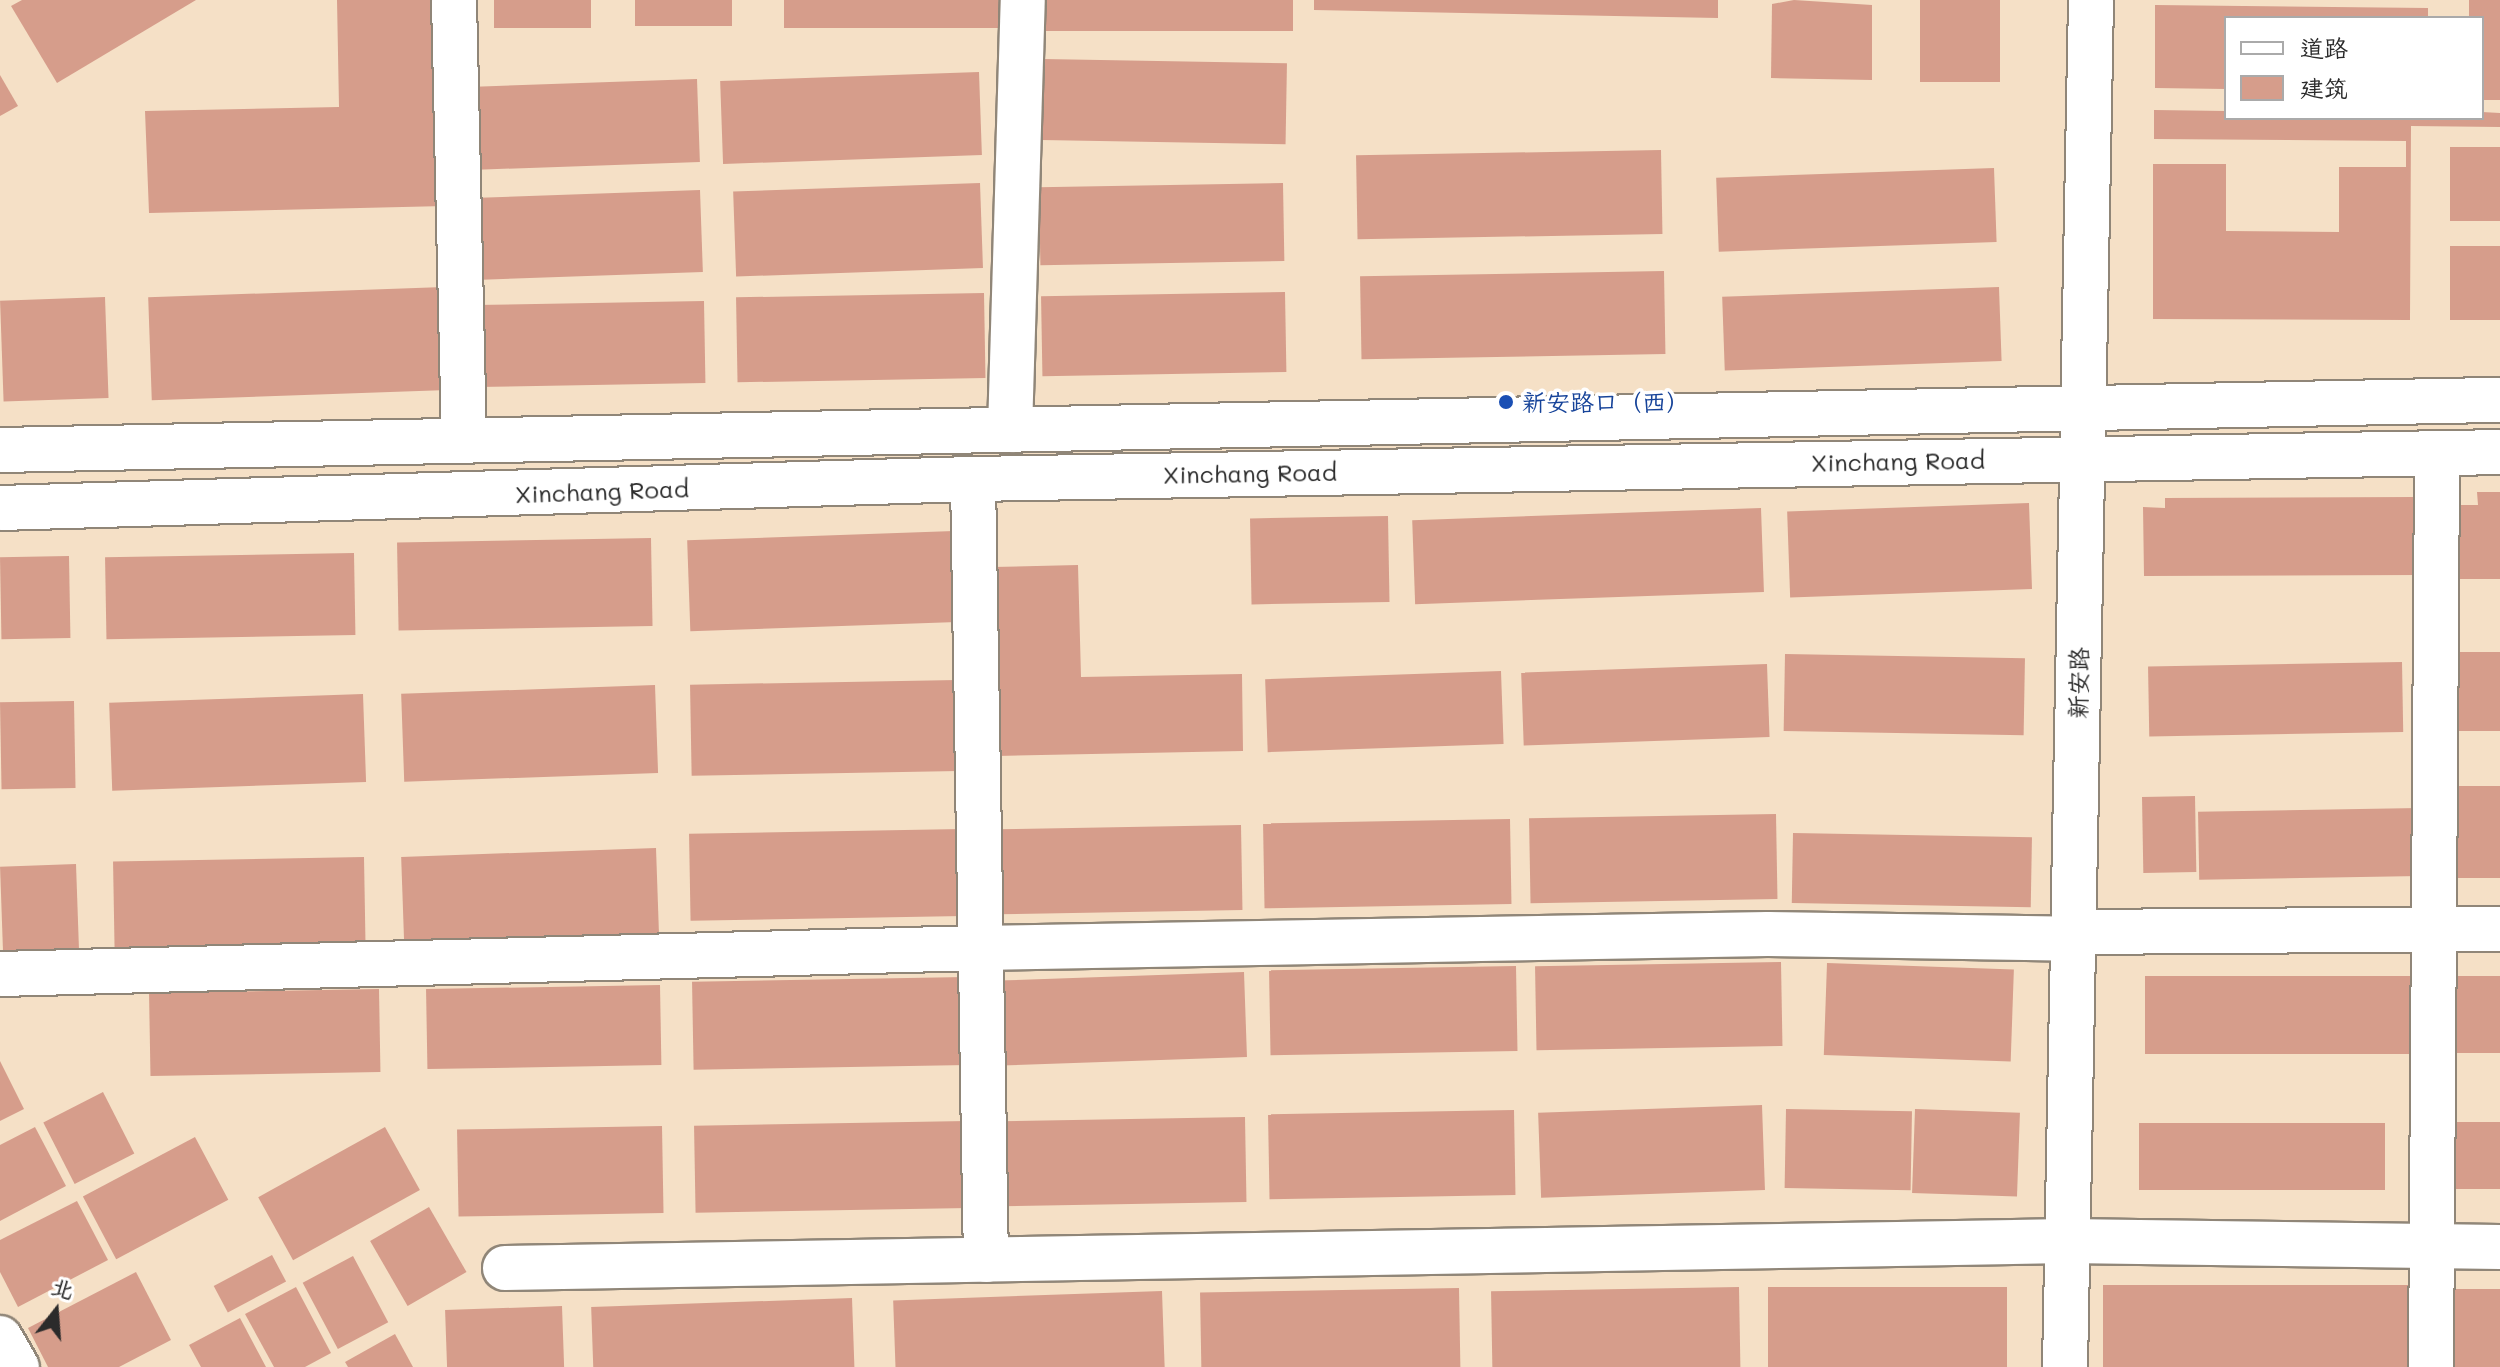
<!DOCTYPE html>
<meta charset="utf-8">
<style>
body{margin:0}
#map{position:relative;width:2500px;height:1367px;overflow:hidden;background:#f5e0c6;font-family:Mali,"LXGW WenKai TC",sans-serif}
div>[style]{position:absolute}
.building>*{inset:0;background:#d69d8b;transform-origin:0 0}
.roads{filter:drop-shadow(2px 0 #908678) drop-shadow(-2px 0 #908678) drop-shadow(0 2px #908678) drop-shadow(0 -2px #908678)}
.minor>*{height:44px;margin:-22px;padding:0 22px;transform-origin:22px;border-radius:22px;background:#fff}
.dots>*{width:22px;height:22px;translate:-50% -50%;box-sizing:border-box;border:4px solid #fff;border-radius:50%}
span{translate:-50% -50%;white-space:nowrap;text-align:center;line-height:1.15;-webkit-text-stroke:7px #fff;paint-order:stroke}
.transit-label{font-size:24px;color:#164399}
.left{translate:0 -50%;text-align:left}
.street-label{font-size:24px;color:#2b2b2b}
.legend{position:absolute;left:2224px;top:16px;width:260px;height:104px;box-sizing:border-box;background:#fff;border:2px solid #aaa;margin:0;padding:10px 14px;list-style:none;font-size:24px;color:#2b2b2b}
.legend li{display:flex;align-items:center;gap:16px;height:40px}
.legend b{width:40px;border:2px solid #aaa}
.north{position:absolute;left:16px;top:1271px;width:80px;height:80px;-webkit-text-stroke:6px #fff;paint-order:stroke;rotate:17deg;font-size:22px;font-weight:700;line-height:32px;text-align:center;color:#2b2b2b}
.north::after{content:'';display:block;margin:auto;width:28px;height:36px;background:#2b2b2b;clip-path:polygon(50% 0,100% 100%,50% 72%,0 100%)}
</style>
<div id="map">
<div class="building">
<i style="clip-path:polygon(22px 0,196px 0,57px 83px,11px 6px)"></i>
<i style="clip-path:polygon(337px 0,439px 0,445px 206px,149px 213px,145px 111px,339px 107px)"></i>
<i style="left:494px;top:0;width:97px;height:28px"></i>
<i style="left:635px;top:0;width:97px;height:26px"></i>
<i style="left:784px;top:0;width:220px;height:28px"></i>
<i style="left:1045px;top:0;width:248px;height:31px"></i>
<i style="clip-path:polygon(1314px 0,1718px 0,1718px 18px,1314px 10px)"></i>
<i style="clip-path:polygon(1794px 0,1872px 5px,1872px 80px,1771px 78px,1772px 4px)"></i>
<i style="left:1920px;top:0;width:80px;height:82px"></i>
<i style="clip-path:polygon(2469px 0,2500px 0,2500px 100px,2482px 100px,2482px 18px,2469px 18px)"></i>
<i style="clip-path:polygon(2155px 5px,2428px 8px,2428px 18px,2226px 18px,2226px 89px,2155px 88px)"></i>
<i style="left:1043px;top:59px;width:244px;height:81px;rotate:1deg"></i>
<i style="left:979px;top:72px;width:83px;height:259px;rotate:88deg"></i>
<i style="clip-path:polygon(0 75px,18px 106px,0 116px)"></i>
<i style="left:697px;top:79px;width:83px;height:229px;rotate:88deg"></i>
<i style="clip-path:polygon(2154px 110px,2226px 111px,2226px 118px,2482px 118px,2482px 112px,2500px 113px,2500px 127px,2411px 126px,2410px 320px,2153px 319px,2153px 164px,2226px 164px,2226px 231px,2339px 232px,2339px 167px,2406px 167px,2406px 141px,2154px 139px)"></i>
<i style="left:2450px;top:147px;width:50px;height:74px"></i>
<i style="left:1661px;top:150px;width:84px;height:305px;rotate:89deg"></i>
<i style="left:1994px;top:168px;width:74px;height:278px;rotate:88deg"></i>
<i style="left:980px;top:183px;width:85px;height:247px;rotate:88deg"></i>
<i style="left:1283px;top:183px;width:78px;height:244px;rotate:89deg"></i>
<i style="left:700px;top:190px;width:82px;height:228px;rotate:88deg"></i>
<i style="left:2450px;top:246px;width:50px;height:74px"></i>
<i style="left:1664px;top:271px;width:83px;height:304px;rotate:89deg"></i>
<i style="left:444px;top:287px;width:103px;height:296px;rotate:88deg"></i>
<i style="left:1999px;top:287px;width:74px;height:277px;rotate:88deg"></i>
<i style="left:1285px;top:292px;width:80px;height:244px;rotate:89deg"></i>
<i style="left:984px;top:293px;width:85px;height:248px;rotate:89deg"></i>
<i style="left:105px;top:297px;width:101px;height:105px;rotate:88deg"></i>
<i style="left:704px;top:301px;width:82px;height:229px;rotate:89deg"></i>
<i style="clip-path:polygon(2477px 492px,2500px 492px,2500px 579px,2451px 579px,2451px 505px,2478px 505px)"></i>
<i style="clip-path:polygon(2416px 497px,2418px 575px,2144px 576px,2143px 507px,2165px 508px,2165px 498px)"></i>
<i style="left:2029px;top:503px;width:86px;height:242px;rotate:88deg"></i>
<i style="left:1761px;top:508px;width:84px;height:349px;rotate:88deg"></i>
<i style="left:1388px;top:516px;width:86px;height:138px;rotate:89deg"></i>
<i style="left:954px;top:531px;width:91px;height:267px;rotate:88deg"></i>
<i style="left:651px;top:538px;width:88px;height:254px;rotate:89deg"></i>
<i style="left:354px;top:553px;width:82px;height:249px;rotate:89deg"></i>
<i style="left:69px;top:556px;width:82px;height:69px;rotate:89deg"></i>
<i style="clip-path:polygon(1078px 565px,1081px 677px,1242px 674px,1243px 751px,997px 756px,993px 567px)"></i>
<i style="left:2454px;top:652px;width:46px;height:79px"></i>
<i style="left:1785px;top:654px;width:240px;height:77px;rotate:1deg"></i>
<i style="left:2402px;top:662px;width:70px;height:254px;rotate:89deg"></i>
<i style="left:1767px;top:664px;width:73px;height:246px;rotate:88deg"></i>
<i style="left:1501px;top:671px;width:73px;height:236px;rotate:88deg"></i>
<i style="left:957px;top:680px;width:91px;height:267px;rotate:89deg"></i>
<i style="left:655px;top:685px;width:88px;height:254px;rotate:88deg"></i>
<i style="left:363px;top:694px;width:88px;height:254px;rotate:88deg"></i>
<i style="left:74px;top:701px;width:87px;height:74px;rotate:89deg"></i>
<i style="left:2452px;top:786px;width:48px;height:92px"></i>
<i style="left:2195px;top:796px;width:76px;height:53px;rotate:89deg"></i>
<i style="left:2419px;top:808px;width:68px;height:221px;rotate:89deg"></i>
<i style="left:1776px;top:814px;width:85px;height:247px;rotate:89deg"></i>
<i style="left:1510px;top:819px;width:85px;height:247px;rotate:89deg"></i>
<i style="left:1241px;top:825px;width:85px;height:246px;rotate:89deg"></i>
<i style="left:962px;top:829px;width:87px;height:273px;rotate:89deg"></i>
<i style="left:1793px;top:833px;width:239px;height:70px;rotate:1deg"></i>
<i style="left:656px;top:848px;width:89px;height:255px;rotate:88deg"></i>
<i style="left:364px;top:857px;width:93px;height:251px;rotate:89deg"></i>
<i style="left:76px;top:864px;width:90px;height:76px;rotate:88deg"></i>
<i style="left:1781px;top:962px;width:84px;height:246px;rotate:89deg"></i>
<i style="left:1827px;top:963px;width:187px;height:92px;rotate:2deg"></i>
<i style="left:1516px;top:966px;width:85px;height:247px;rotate:89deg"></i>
<i style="left:1244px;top:972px;width:85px;height:246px;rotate:88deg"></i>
<i style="left:2145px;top:976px;width:266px;height:78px"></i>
<i style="left:2452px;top:976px;width:48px;height:77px"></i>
<i style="left:966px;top:977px;width:88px;height:274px;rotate:89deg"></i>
<i style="left:660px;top:985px;width:80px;height:234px;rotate:89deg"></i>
<i style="left:379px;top:989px;width:83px;height:230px;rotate:89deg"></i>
<i style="clip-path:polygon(0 1061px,24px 1109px,0 1121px)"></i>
<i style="left:103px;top:1092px;width:69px;height:67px;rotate:63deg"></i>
<i style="left:1762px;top:1105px;width:85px;height:224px;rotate:88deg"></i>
<i style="left:1786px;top:1109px;width:126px;height:79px;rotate:1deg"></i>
<i style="left:1915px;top:1109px;width:105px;height:84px;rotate:2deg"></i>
<i style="left:1514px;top:1110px;width:85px;height:246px;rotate:89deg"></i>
<i style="left:1245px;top:1117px;width:85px;height:246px;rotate:89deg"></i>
<i style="left:967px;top:1121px;width:87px;height:273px;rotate:89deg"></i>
<i style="left:2455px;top:1122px;width:45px;height:67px"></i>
<i style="left:2139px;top:1123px;width:246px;height:67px"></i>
<i style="left:662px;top:1126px;width:87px;height:205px;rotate:89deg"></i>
<i style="clip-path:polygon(35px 1127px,66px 1186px,0 1221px,0 1145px)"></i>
<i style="left:385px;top:1127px;width:72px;height:145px;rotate:61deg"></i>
<i style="left:195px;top:1137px;width:71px;height:127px;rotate:62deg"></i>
<i style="clip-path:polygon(77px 1201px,108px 1260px,18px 1307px,0 1272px,0 1240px)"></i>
<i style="left:429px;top:1207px;width:75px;height:68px;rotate:60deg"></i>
<i style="left:272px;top:1255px;width:30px;height:66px;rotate:62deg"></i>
<i style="left:353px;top:1256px;width:75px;height:57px;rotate:62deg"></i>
<i style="clip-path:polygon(136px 1272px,171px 1340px,119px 1367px,48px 1367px,28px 1328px)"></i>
<i style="left:2103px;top:1285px;width:317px;height:82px"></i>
<i style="clip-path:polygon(296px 1287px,331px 1353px,305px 1367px,274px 1367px,245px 1314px)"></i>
<i style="left:1739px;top:1287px;width:80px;height:248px;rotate:89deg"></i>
<i style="left:1768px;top:1287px;width:239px;height:80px"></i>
<i style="left:1459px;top:1288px;width:79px;height:259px;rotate:89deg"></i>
<i style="left:2446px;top:1289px;width:54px;height:78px"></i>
<i style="left:1162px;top:1291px;width:76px;height:269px;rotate:88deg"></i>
<i style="left:852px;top:1298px;width:69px;height:261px;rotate:88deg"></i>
<i style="left:562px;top:1306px;width:61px;height:117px;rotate:88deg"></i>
<i style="clip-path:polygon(240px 1318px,266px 1367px,201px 1367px,189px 1345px)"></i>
<i style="clip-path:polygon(395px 1334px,413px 1367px,348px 1367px,345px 1362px)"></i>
</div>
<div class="roads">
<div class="minor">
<i style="left:454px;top:0;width:439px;rotate:88.7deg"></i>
<i style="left:1010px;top:430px;width:430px;rotate:-88.3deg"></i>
<i style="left:0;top:450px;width:2500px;rotate:-1.15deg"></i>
<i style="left:973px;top:479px;width:781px;rotate:89.05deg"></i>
<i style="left:0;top:508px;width:973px;rotate:-1.71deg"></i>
<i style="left:973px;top:479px;width:1527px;rotate:-1.01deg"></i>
<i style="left:2073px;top:932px;width:427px;rotate:-0.4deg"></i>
<i style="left:0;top:974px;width:980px;rotate:-1.52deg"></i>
<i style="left:980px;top:948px;width:788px;rotate:-1.02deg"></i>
<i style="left:1768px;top:934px;width:305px;rotate:0.9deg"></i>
<i style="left:505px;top:1268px;width:1562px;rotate:-0.99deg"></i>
<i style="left:2067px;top:1241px;width:433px;rotate:0.8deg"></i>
<i style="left:0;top:1338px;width:34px;rotate:60deg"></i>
<i style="left:2065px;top:1367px;width:1367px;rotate:-88.91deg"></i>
<i style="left:2431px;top:1367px;width:914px;rotate:-89.62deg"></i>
</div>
</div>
<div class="dots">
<i style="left:1506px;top:402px;background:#1a4fb4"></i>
</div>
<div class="transit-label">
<span class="left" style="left:1522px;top:402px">新安路口（西）</span>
</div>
<div class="street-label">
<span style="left:1898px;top:461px;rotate:-1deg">Xinchang Road</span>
<span style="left:1250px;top:473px;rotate:-1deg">Xinchang Road</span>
<span style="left:602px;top:491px;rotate:-2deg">Xinchang Road</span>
<span style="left:2078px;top:683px;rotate:-89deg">新安路</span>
</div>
<ul class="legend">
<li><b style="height:10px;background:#fff"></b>道路</li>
<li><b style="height:22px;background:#d69d8b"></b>建筑</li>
</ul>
<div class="north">北</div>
</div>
